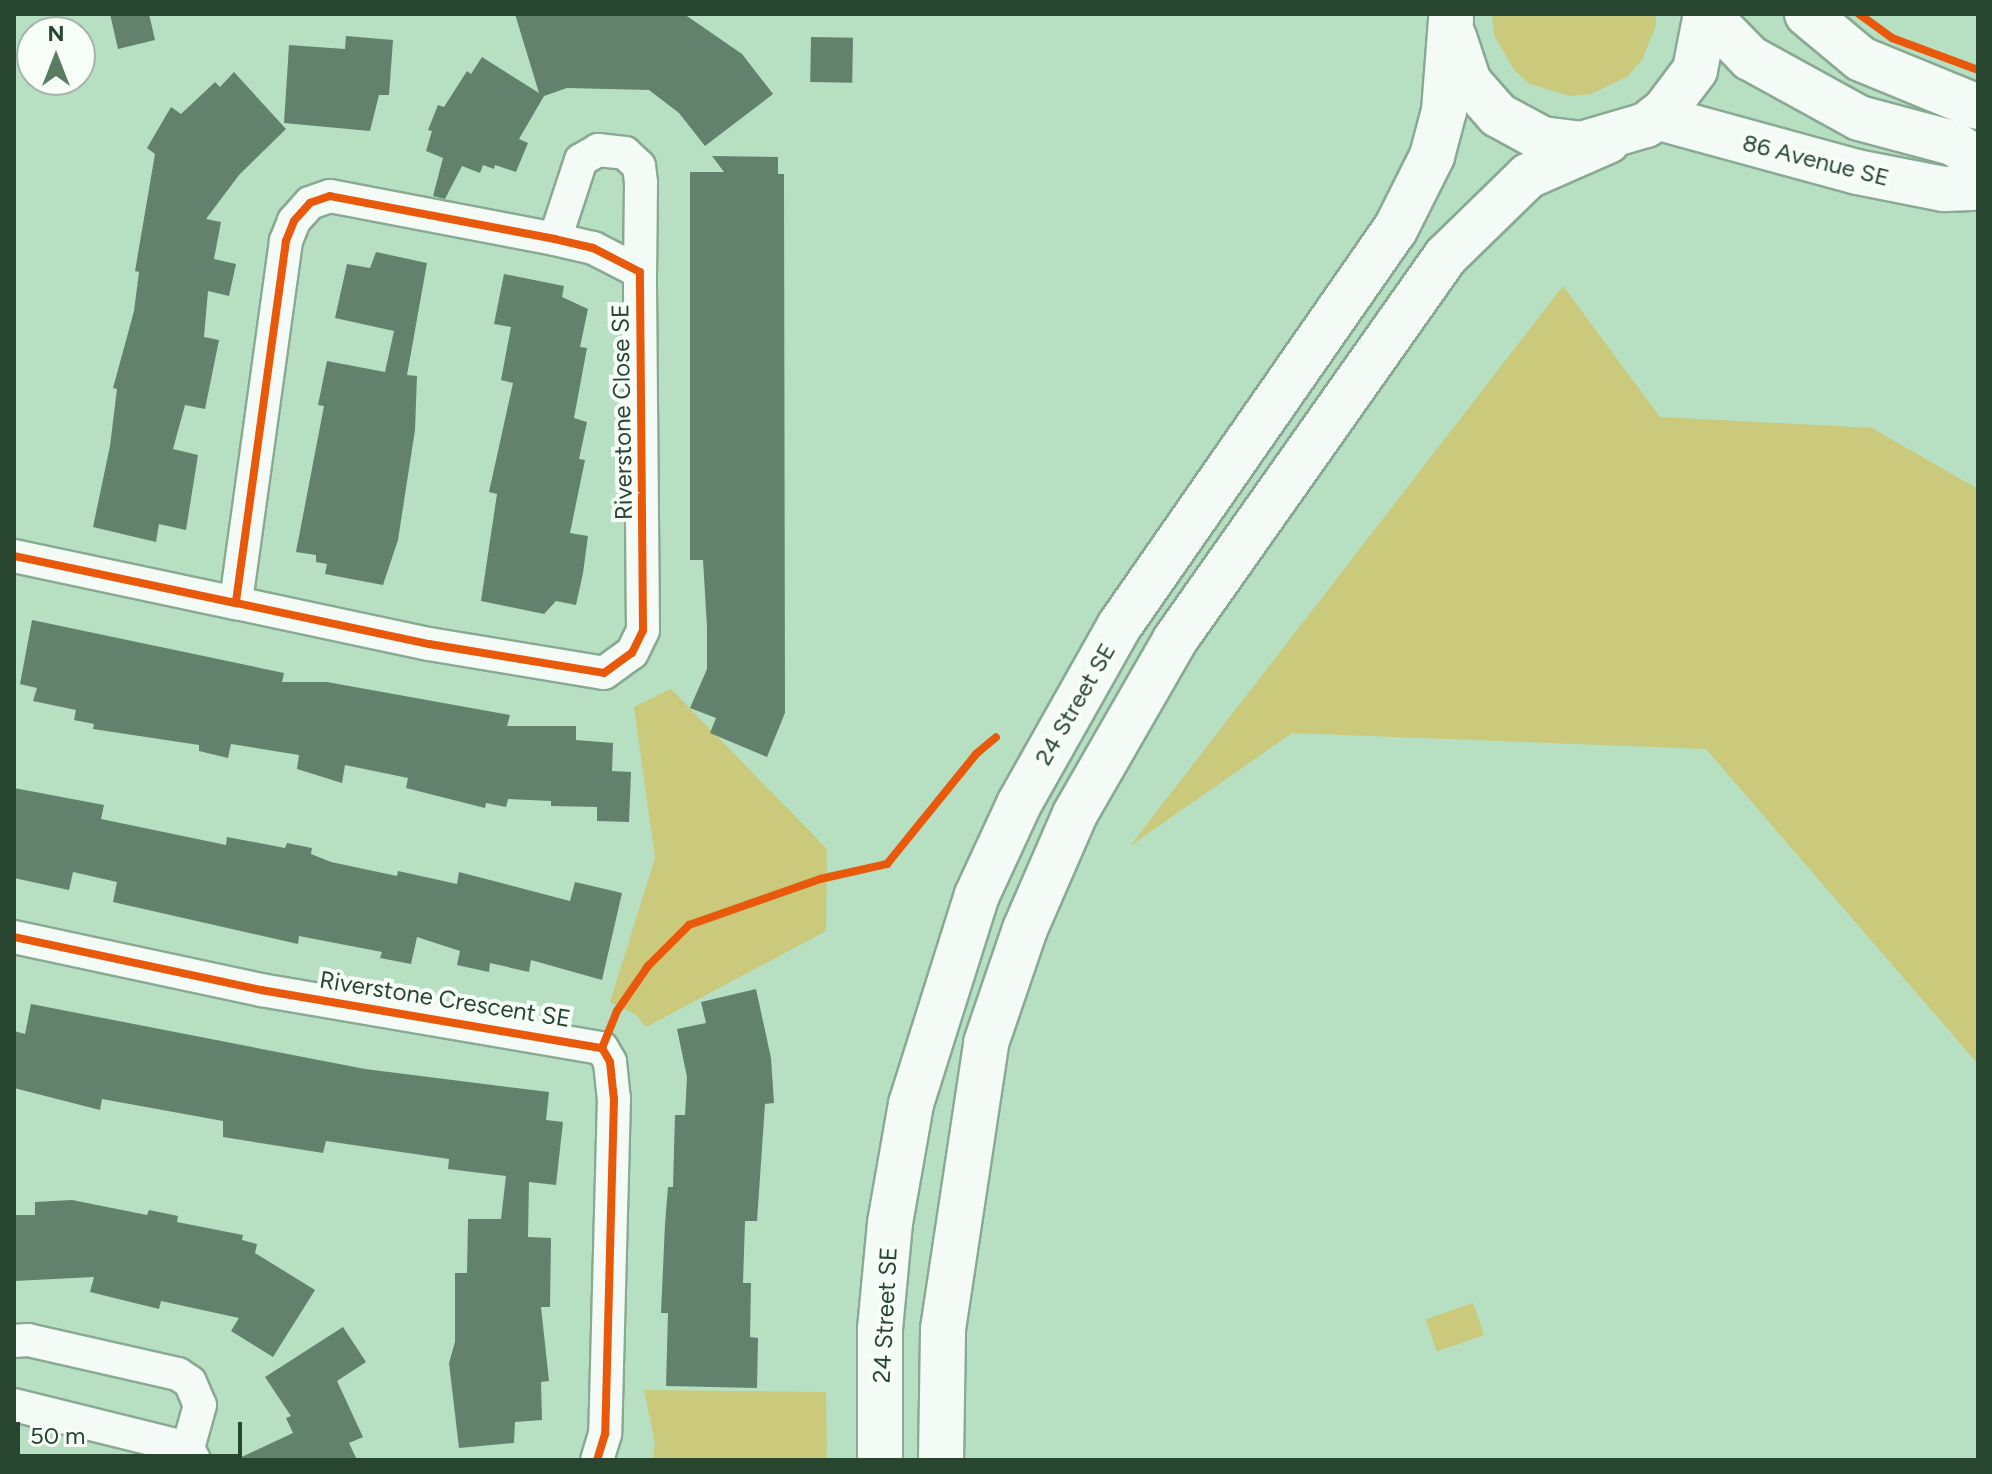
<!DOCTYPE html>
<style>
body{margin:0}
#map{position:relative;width:1992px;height:1474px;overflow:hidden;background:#b7dfc1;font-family:Figtree,sans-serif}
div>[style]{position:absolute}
.green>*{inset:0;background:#cac97c;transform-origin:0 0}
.building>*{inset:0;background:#63826d;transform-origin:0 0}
.roads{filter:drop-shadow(2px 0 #89a992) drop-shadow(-2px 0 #89a992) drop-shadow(0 2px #89a992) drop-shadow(0 -2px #89a992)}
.street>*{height:32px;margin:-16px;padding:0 16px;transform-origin:16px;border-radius:16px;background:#f4faf6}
.secondary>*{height:44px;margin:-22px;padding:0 22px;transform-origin:22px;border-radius:22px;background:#f4faf6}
.cycleway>*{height:8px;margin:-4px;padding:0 4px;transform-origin:4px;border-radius:4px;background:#e8590c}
span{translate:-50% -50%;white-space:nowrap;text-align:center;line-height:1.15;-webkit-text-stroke:8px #f7fef8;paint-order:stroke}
.street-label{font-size:24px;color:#27452f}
.frame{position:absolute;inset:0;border:16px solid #27452f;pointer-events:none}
.north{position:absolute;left:16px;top:16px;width:80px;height:80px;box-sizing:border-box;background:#f7fef8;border:2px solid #a4b4a8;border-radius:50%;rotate:0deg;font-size:22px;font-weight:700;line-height:32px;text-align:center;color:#27452f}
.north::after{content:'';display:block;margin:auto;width:28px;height:36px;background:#597b62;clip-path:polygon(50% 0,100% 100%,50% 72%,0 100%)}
.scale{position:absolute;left:16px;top:1422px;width:226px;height:36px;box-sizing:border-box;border:4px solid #27452f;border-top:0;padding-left:10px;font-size:24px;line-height:28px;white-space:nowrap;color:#27452f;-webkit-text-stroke:6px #f7fef8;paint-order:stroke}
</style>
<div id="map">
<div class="green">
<i style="clip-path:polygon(1492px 14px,1656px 14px,1656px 25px,1642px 60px,1628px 76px,1591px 94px,1570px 96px,1530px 84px,1514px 70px,1494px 35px)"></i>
<i style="clip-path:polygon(1563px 286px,1660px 417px,1872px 428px,1978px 489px,1978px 1064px,1706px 749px,1292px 733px,1130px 846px)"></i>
<i style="clip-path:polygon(671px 689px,827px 849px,826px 931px,646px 1027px,635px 1014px,610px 1002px,655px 858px,634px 707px)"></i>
<i style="left:1473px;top:1303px;width:34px;height:50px;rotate:71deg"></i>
<i style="clip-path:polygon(644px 1390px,826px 1392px,827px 1460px,653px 1460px,655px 1443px)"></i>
</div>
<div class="building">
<i style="clip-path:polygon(110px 14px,149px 14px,155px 40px,118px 49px)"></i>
<i style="clip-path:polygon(515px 14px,684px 14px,742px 54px,773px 94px,705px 146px,679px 113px,649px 90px,567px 88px,544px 96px,519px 139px,528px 143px,516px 172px,495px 165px,494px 169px,483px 165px,480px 173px,462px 166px,445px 199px,433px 196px,443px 158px,426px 151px,432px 131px,428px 130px,438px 105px,444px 107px,467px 71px,471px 74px,482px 57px,539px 93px)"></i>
<i style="clip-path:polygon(346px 36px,393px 40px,389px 95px,379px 95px,370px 131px,284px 123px,289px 45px,345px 49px)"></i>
<i style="left:811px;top:37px;width:42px;height:45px;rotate:1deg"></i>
<i style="clip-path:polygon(234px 72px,286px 129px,239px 175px,206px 219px,221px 222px,214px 259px,236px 264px,229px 296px,208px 291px,204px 337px,219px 340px,205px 409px,185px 405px,173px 449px,198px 455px,186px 530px,159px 524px,156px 542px,93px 527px,110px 446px,117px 389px,113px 388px,134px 311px,139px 272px,135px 271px,155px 154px,147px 148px,171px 107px,181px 114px,215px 82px,220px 87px)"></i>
<i style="clip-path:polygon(712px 156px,778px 157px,778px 174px,784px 174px,785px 713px,767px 757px,710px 733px,716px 718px,690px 708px,707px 669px,707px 627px,703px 560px,690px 560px,690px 172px,724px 172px)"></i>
<i style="clip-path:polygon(376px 252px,427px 263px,407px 375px,417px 376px,415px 430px,398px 540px,383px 585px,325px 574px,327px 564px,316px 562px,316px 555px,296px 552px,324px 406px,318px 405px,327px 361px,385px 372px,394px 331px,335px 318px,347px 264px,370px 268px)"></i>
<i style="clip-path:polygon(504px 274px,564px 286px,562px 297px,588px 309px,580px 347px,587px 348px,574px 418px,587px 422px,579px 459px,585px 460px,570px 533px,588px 536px,583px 573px,576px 605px,556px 601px,544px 614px,481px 601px,497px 494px,489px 492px,513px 383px,501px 380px,511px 327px,494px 324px)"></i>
<i style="clip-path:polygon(32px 620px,284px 673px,282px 682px,327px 682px,510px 715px,507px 726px,576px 726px,576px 740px,613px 743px,612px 771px,631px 772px,629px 822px,597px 821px,597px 807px,551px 806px,551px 801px,508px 799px,506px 807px,486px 803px,485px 808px,406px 788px,408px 778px,345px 765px,342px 783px,297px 769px,299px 755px,231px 744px,228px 758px,199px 751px,199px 745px,93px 729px,94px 724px,74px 720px,76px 710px,33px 701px,37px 688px,20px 684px)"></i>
<i style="clip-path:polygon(14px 788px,104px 805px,101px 819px,226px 845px,227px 837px,285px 848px,287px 843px,312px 848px,311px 854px,331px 862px,397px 876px,398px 871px,457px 884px,459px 872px,570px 901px,575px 882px,622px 893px,602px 980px,531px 960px,529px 972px,490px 963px,489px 972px,457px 965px,460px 951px,417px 937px,411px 964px,380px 958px,382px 952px,299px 936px,298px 944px,113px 902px,117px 882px,73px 872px,69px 890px,14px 878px)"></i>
<i style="clip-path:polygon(756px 989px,771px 1058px,774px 1103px,765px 1104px,757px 1221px,745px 1221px,743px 1283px,751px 1283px,750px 1337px,758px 1338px,757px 1388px,666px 1386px,668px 1313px,661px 1313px,665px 1224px,668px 1187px,673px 1187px,675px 1115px,685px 1115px,687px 1077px,677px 1029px,706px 1023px,701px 1002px)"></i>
<i style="clip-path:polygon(31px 1004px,365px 1069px,549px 1092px,546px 1120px,563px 1122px,556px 1185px,529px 1182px,528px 1237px,551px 1238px,550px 1307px,541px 1307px,549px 1381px,541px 1382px,542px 1420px,515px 1422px,514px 1443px,459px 1448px,449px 1363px,455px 1342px,455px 1273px,467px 1273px,468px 1219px,501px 1219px,506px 1176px,448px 1169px,449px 1159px,326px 1141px,323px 1153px,223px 1137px,223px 1121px,102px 1099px,100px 1110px,14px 1088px,14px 1031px,25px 1034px)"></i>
<i style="clip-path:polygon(72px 1200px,147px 1215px,149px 1210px,178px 1216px,177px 1222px,243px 1235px,242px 1240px,257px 1244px,255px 1253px,315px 1290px,273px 1357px,231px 1331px,239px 1318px,161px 1301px,159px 1309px,90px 1292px,94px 1277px,14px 1281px,14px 1215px,35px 1215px,35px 1202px)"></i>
<i style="clip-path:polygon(343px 1327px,366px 1362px,337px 1381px,363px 1437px,349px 1443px,357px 1460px,235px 1460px,293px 1433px,286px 1418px,291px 1416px,265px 1377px)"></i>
</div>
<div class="roads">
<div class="street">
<i style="left:555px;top:239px;width:83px;rotate:-71.8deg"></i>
<i style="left:581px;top:160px;width:20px;rotate:-30deg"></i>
<i style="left:598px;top:150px;width:27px;rotate:6deg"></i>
<i style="left:625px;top:153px;width:19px;rotate:43deg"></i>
<i style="left:639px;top:166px;width:17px;rotate:83deg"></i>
<i style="left:641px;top:183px;width:89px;rotate:90.6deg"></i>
<i style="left:14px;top:556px;width:227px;rotate:12deg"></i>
<i style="left:236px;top:603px;width:197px;rotate:12deg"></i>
<i style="left:429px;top:644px;width:177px;rotate:9.4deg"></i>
<i style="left:604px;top:673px;width:34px;rotate:-36deg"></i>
<i style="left:632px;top:653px;width:25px;rotate:-64deg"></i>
<i style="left:643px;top:630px;width:358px;rotate:-90.5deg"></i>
<i style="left:640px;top:272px;width:53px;rotate:-152.9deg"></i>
<i style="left:593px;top:248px;width:39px;rotate:-167deg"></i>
<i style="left:555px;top:239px;width:229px;rotate:-169.2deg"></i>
<i style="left:330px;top:196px;width:21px;rotate:161deg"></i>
<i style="left:310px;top:203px;width:24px;rotate:132deg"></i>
<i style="left:294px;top:221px;width:22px;rotate:112deg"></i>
<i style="left:286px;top:241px;width:365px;rotate:97.9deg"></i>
<i style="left:14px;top:937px;width:253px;rotate:12.1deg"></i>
<i style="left:261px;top:990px;width:346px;rotate:9.7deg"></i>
<i style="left:602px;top:1048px;width:16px;rotate:60deg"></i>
<i style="left:610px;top:1062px;width:36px;rotate:84deg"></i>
<i style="left:614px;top:1098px;width:336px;rotate:91.5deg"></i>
<i style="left:605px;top:1434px;width:27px;rotate:107deg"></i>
<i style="left:14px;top:1341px;width:14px;rotate:-4deg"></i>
<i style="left:28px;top:1340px;width:154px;rotate:12.8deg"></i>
<i style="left:178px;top:1374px;width:14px;rotate:34deg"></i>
<i style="left:190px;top:1382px;width:25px;rotate:67deg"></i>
<i style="left:200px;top:1405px;width:45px;rotate:105.6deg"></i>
<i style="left:14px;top:1405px;width:179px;rotate:13.9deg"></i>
<i style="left:188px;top:1448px;width:13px;rotate:63deg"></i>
</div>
<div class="secondary">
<i style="left:1707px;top:14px;width:62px;rotate:45.7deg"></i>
<i style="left:1750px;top:58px;width:124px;rotate:28.8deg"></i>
<i style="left:1859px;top:118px;width:97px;rotate:14.9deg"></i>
<i style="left:1953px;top:143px;width:30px;rotate:34deg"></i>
<i style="left:1807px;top:14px;width:70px;rotate:39.8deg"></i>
<i style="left:1861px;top:59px;width:126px;rotate:22.3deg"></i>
<i style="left:1454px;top:37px;width:47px;rotate:71.6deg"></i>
<i style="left:1469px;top:82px;width:44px;rotate:48.7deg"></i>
<i style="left:1498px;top:115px;width:50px;rotate:28.6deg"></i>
<i style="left:1542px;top:139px;width:39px;rotate:7deg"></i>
<i style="left:1581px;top:144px;width:68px;rotate:-16.3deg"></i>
<i style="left:1646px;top:125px;width:24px;rotate:-38deg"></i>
<i style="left:1665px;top:110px;width:50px;rotate:-53.1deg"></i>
<i style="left:1695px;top:70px;width:57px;rotate:-78.9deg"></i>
<i style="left:1656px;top:117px;width:208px;rotate:15.3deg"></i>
<i style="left:1857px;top:172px;width:89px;rotate:11.1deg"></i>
<i style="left:1944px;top:189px;width:34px;rotate:-2deg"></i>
<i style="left:880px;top:1460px;width:131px;rotate:-90deg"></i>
<i style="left:880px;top:1329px;width:106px;rotate:-84.6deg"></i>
<i style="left:890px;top:1223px;width:121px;rotate:-80deg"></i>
<i style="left:911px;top:1104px;width:219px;rotate:-72.5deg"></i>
<i style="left:977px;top:895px;width:100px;rotate:-65.2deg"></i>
<i style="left:1019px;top:804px;width:206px;rotate:-60.6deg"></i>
<i style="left:1120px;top:625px;width:481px;rotate:-55.2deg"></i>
<i style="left:1395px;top:230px;width:83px;rotate:-63.4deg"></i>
<i style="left:1432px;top:156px;width:47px;rotate:-75.1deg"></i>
<i style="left:1444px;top:111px;width:92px;rotate:-85.6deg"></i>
<i style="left:941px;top:1460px;width:131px;rotate:-89.1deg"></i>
<i style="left:943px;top:1329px;width:289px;rotate:-81.4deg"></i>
<i style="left:986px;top:1043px;width:120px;rotate:-71.1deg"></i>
<i style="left:1025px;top:929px;width:125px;rotate:-66.5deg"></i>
<i style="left:1075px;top:814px;width:201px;rotate:-60.1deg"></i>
<i style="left:1175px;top:640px;width:470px;rotate:-54.8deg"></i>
<i style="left:1446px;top:256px;width:115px;rotate:-44.3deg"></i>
<i style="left:1528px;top:176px;width:87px;rotate:-23.6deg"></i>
</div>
</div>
<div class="cycleway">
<i style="left:1859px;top:14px;width:41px;rotate:36deg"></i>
<i style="left:1892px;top:38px;width:92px;rotate:20.4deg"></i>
<i style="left:14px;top:556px;width:227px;rotate:12deg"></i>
<i style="left:236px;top:603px;width:197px;rotate:12deg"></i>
<i style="left:429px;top:644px;width:177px;rotate:9.4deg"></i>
<i style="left:604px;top:673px;width:34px;rotate:-36deg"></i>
<i style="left:632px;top:653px;width:25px;rotate:-64deg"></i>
<i style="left:643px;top:630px;width:358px;rotate:-90.5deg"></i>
<i style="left:640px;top:272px;width:53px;rotate:-152.9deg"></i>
<i style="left:593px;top:248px;width:39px;rotate:-167deg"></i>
<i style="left:555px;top:239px;width:229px;rotate:-169.2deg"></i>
<i style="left:330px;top:196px;width:21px;rotate:161deg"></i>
<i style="left:310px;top:203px;width:24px;rotate:132deg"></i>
<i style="left:294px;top:221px;width:22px;rotate:112deg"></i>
<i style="left:286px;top:241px;width:365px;rotate:97.9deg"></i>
<i style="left:14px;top:937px;width:253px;rotate:12.1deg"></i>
<i style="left:261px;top:990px;width:346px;rotate:9.7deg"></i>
<i style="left:602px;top:1048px;width:16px;rotate:60deg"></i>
<i style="left:610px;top:1062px;width:36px;rotate:84deg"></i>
<i style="left:614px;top:1098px;width:336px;rotate:91.5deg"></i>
<i style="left:605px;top:1434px;width:27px;rotate:107deg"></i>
<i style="left:602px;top:1048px;width:40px;rotate:-68deg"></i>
<i style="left:617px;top:1011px;width:55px;rotate:-55.4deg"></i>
<i style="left:648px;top:966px;width:58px;rotate:-45deg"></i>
<i style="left:689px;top:925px;width:139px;rotate:-19.3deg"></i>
<i style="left:820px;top:879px;width:69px;rotate:-12.6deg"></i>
<i style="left:887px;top:864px;width:141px;rotate:-51deg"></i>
<i style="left:976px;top:754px;width:26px;rotate:-40deg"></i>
</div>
<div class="street-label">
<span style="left:1816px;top:160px;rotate:14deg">86 Avenue SE</span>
<span style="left:622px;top:412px;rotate:-91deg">Riverstone Close SE</span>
<span style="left:1075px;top:704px;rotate:-60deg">24 Street SE</span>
<span style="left:445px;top:999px;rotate:9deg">Riverstone Crescent SE</span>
<span style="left:885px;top:1315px;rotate:-87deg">24 Street SE</span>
</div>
<div class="frame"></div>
<div class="north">N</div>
<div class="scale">50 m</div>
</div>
